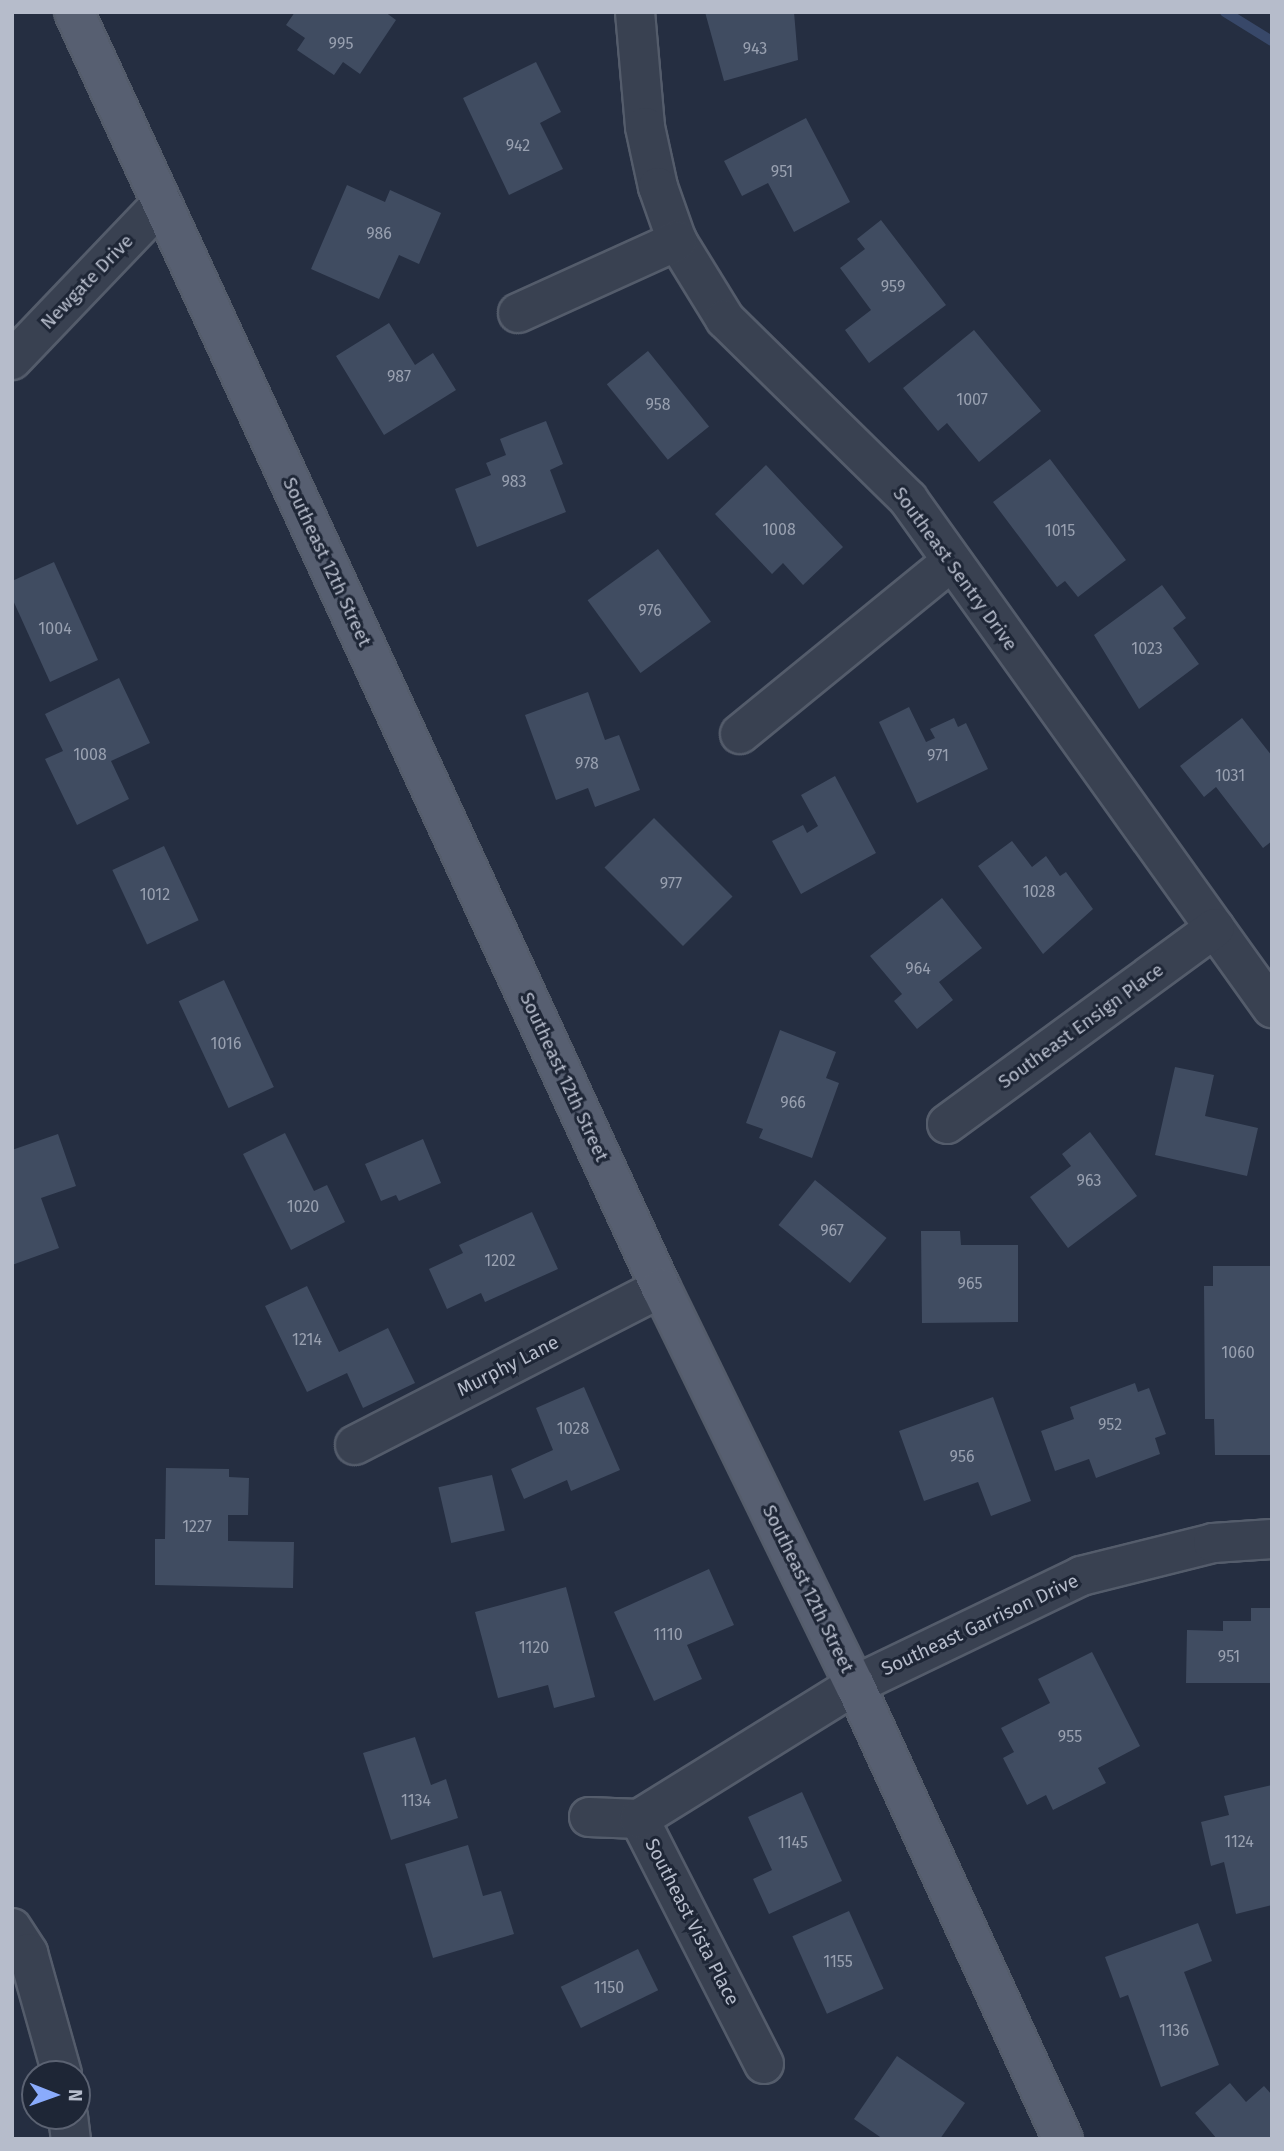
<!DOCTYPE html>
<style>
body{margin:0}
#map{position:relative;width:1284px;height:2151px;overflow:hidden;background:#252e41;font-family:"Fira Sans",sans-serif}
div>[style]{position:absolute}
.stream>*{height:10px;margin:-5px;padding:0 5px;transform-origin:5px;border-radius:5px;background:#384869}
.building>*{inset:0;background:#404c61;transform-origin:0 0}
.roads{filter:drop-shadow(2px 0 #545c6b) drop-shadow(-2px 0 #545c6b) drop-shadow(0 2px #545c6b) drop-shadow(0 -2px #545c6b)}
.minor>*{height:38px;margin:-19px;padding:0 19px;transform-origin:19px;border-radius:19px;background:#394151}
.major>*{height:38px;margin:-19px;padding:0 19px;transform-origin:19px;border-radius:19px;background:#575f71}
span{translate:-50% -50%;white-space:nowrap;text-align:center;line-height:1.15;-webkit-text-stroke:6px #1e2636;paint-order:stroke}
.number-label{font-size:16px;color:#98a0b0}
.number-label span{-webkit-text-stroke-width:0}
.street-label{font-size:19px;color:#b6bccb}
.frame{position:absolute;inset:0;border:14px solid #b6bccb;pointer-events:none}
.north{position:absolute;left:21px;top:2060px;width:70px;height:70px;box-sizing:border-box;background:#1e2636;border:2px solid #5b6272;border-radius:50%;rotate:91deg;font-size:19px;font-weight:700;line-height:28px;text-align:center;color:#b6bccb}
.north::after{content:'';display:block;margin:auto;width:24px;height:32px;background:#8aabfc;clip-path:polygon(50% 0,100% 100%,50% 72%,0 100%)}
</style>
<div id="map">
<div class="stream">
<i style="left:1225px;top:12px;width:55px;rotate:31.7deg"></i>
</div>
<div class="building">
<i style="clip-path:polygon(295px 12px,385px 12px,396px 20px,360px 74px,343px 62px,334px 75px,297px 50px,305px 38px,286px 25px)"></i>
<i style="clip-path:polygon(705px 12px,794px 12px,798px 60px,724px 81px)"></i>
<i style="clip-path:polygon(536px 62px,561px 112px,540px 123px,563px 169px,509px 195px,463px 98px)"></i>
<i style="clip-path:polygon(806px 118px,850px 202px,794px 232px,768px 183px,742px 196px,724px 161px)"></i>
<i style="clip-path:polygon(347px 185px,385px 202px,390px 190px,441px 213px,419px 264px,399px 255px,379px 299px,311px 269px)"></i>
<i style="clip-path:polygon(881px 220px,946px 305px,869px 363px,845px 330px,871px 310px,840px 268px,865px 249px,857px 239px)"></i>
<i style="clip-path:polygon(389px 323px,415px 365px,433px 353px,456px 390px,384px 435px,336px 356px)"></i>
<i style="clip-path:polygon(974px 330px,1041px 411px,979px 462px,947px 423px,938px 431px,903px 388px)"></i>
<i style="left:648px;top:351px;width:97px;height:53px;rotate:51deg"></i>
<i style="clip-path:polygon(546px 421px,563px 464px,550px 470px,566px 512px,477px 547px,455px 489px,491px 475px,486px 463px,506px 455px,500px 439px)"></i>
<i style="clip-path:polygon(1050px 459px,1126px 560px,1078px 597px,1065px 581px,1057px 587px,993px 502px)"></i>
<i style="clip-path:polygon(766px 465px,843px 547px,803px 585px,783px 563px,772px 574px,715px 514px)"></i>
<i style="left:658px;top:549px;width:90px;height:87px;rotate:54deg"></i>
<i style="clip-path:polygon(54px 562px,98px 660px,50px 682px,12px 598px,12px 581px)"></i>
<i style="clip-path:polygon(1162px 585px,1186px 618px,1173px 628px,1199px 664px,1139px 709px,1094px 635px)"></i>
<i style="clip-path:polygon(119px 678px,150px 743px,111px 761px,129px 799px,77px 825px,45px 759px,63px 751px,45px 714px)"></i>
<i style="clip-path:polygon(588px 692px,605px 740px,619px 735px,640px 790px,595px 807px,588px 788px,556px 800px,525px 715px)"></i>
<i style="clip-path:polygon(909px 707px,926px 742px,935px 738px,930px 729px,954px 718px,958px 727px,966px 723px,988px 769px,917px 803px,879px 722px)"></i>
<i style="clip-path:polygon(1242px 718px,1272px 756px,1272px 841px,1263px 848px,1216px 787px,1204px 797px,1180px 766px)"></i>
<i style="clip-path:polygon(835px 776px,876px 853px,801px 894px,772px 841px,803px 825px,807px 833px,818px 826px,801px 795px)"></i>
<i style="left:654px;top:818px;width:111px;height:70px;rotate:45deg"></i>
<i style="clip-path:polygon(1012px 841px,1032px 867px,1046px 856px,1060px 876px,1066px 872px,1093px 909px,1043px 954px,978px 866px)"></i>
<i style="left:164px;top:846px;width:82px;height:57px;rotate:65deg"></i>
<i style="clip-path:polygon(942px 898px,982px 948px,939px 982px,953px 1000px,917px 1029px,894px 1001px,902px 994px,870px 956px)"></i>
<i style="left:224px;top:980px;width:118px;height:50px;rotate:65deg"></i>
<i style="clip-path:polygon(780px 1030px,836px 1052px,826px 1078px,839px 1083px,812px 1158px,759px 1138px,763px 1129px,746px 1123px)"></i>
<i style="clip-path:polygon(1175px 1067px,1214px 1075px,1205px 1116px,1258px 1128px,1247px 1176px,1155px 1155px)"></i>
<i style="clip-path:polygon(1090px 1132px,1137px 1196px,1068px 1248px,1030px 1197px,1071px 1166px,1062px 1154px)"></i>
<i style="clip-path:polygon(285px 1133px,314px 1191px,327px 1185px,345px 1222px,291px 1250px,243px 1154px)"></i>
<i style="clip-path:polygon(58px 1134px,76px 1186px,41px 1198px,59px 1248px,12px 1265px,12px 1150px)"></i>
<i style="clip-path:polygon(423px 1139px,441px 1183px,399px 1201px,396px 1195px,381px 1201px,365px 1164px)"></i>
<i style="left:815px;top:1180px;width:92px;height:58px;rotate:39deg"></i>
<i style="clip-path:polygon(532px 1212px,558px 1269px,485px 1302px,481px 1293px,447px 1309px,429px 1269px,463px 1253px,459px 1245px)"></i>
<i style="clip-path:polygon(921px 1231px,960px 1231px,961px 1245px,1018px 1245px,1018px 1322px,922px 1323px)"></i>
<i style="clip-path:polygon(1213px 1266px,1272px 1266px,1272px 1455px,1215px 1455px,1214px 1419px,1205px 1419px,1204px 1286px,1213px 1286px)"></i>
<i style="clip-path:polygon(307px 1286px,339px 1352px,388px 1328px,415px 1383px,363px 1408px,347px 1373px,307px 1392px,265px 1306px)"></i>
<i style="clip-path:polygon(1135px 1383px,1138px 1392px,1149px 1388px,1166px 1434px,1155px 1438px,1160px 1454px,1096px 1478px,1089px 1459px,1055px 1471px,1041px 1431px,1074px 1419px,1070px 1407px)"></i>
<i style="clip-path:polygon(584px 1387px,620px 1470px,571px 1491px,567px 1480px,524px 1499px,511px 1469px,553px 1450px,536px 1408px)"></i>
<i style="clip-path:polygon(993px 1397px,1031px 1501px,991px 1516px,978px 1482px,924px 1501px,899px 1431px)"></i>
<i style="clip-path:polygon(166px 1468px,229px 1469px,229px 1477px,249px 1478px,248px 1515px,228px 1515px,228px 1541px,294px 1542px,293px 1588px,155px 1585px,155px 1539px,165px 1539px)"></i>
<i style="left:492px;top:1475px;width:57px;height:55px;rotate:77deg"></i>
<i style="clip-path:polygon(709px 1569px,734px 1625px,687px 1645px,702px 1679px,654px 1701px,614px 1612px)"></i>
<i style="clip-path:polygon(566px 1587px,595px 1697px,554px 1708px,548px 1685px,498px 1698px,475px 1612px)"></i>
<i style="clip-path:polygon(1251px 1608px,1272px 1608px,1272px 1683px,1186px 1683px,1187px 1630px,1223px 1631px,1223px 1621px,1251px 1621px)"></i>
<i style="clip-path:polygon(1092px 1652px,1140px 1746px,1098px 1768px,1106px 1783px,1053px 1810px,1046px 1795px,1027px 1805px,1003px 1758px,1014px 1752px,1001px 1728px,1050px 1703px,1038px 1679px)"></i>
<i style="clip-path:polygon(415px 1737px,431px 1785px,446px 1779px,458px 1818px,391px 1840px,363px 1753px)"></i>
<i style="clip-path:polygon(1272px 1785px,1272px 1905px,1236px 1914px,1224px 1862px,1211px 1866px,1201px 1822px,1229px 1815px,1224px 1796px)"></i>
<i style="clip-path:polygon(802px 1792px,842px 1881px,769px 1914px,753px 1879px,772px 1870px,748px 1817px)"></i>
<i style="clip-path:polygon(468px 1845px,483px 1896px,501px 1891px,514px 1934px,433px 1958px,405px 1864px)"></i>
<i style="left:849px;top:1911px;width:85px;height:62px;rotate:66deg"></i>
<i style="clip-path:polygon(1198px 1923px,1212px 1961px,1184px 1972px,1219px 2065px,1161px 2087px,1128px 1995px,1120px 1998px,1105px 1957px)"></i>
<i style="left:638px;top:1949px;width:46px;height:86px;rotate:64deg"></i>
<i style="clip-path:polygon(897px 2056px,965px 2103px,940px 2139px,883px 2139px,854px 2119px)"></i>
<i style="clip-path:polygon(1230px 2083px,1246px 2102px,1264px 2086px,1272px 2095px,1272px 2139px,1217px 2139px,1195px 2113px)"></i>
</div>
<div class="roads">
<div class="minor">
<i style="left:635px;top:12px;width:115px;rotate:85deg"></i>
<i style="left:645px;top:127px;width:61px;rotate:77.8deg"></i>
<i style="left:658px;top:187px;width:57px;rotate:70.6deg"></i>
<i style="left:677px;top:241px;width:92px;rotate:58.4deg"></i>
<i style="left:725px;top:319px;width:257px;rotate:44.5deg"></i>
<i style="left:908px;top:499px;width:626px;rotate:54.43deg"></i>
<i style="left:518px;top:313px;width:175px;rotate:-24.4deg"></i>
<i style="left:12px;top:360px;width:217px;rotate:-46.3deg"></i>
<i style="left:740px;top:734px;width:272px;rotate:-39.2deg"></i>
<i style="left:947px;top:1124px;width:332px;rotate:-36.2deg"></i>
<i style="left:355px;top:1445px;width:344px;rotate:-27.2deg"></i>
<i style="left:589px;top:1817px;width:50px;rotate:2.3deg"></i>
<i style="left:12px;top:1928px;width:30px;rotate:57deg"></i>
<i style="left:28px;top:1953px;width:126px;rotate:74.3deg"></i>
<i style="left:764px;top:2064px;width:275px;rotate:-117deg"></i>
<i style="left:639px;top:1819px;width:254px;rotate:-31.8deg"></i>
<i style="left:855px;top:1685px;width:251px;rotate:-25.7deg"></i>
<i style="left:1081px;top:1576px;width:136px;rotate:-14deg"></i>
<i style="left:1213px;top:1543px;width:59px;rotate:-3.9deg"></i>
<i style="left:68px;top:2116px;width:23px;rotate:83deg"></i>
</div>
<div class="major">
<i style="left:74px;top:12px;width:1405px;rotate:65.3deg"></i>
<i style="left:661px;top:1288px;width:442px;rotate:64deg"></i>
<i style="left:855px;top:1685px;width:499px;rotate:65.4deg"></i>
</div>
</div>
<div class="number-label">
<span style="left:341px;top:44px">995</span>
<span style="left:755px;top:49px">943</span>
<span style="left:518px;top:146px">942</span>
<span style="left:782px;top:172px">951</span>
<span style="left:379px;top:234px">986</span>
<span style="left:893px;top:287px">959</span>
<span style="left:399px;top:377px">987</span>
<span style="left:972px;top:400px">1007</span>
<span style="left:658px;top:405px">958</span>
<span style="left:514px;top:482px">983</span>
<span style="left:779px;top:530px">1008</span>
<span style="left:1060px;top:531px">1015</span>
<span style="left:650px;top:611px">976</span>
<span style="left:55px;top:629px">1004</span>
<span style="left:1147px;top:649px">1023</span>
<span style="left:90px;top:755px">1008</span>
<span style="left:938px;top:756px">971</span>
<span style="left:587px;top:764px">978</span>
<span style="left:1230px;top:776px">1031</span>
<span style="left:671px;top:884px">977</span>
<span style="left:1039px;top:892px">1028</span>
<span style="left:155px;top:895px">1012</span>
<span style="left:918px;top:969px">964</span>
<span style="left:226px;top:1044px">1016</span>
<span style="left:793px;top:1103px">966</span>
<span style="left:1089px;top:1181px">963</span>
<span style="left:303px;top:1207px">1020</span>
<span style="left:832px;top:1231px">967</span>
<span style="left:500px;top:1261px">1202</span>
<span style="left:970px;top:1284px">965</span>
<span style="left:307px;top:1340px">1214</span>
<span style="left:1238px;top:1353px">1060</span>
<span style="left:1110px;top:1425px">952</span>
<span style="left:573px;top:1429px">1028</span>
<span style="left:962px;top:1457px">956</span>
<span style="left:197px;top:1527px">1227</span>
<span style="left:668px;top:1635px">1110</span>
<span style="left:534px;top:1648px">1120</span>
<span style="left:1229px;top:1657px">951</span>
<span style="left:1070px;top:1737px">955</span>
<span style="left:416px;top:1801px">1134</span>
<span style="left:1239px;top:1842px">1124</span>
<span style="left:793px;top:1843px">1145</span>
<span style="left:838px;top:1962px">1155</span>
<span style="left:609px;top:1988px">1150</span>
<span style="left:1174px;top:2031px">1136</span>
</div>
<div class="street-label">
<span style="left:87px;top:282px;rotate:-46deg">Newgate Drive</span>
<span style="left:327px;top:562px;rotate:65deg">Southeast 12th Street</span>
<span style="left:955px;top:569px;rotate:54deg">Southeast Sentry Drive</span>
<span style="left:1081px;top:1026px;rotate:-36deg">Southeast Ensign Place</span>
<span style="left:564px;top:1077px;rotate:65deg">Southeast 12th Street</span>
<span style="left:508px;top:1366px;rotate:-27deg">Murphy Lane</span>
<span style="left:808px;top:1589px;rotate:64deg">Southeast 12th Street</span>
<span style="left:980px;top:1625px;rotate:-25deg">Southeast Garrison Drive</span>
<span style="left:692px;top:1922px;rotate:63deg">Southeast Vista Place</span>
</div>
<div class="frame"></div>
<div class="north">N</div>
</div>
